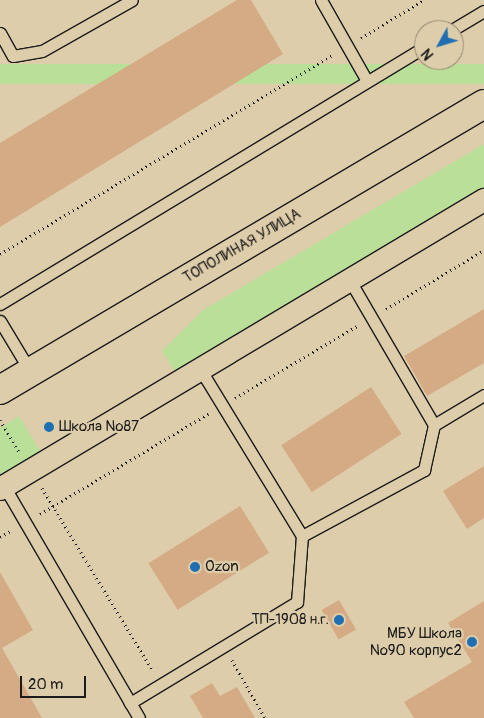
<!DOCTYPE html>
<meta charset="utf-8">
<style>
body{margin:0}
#map{position:relative;width:484px;height:718px;overflow:hidden;background:#decdaa;font-family:Pangolin,sans-serif}
div>[style]{position:absolute}
.green>*{inset:0;background:#badf99;transform-origin:0 0}
.building>*{inset:0;background:#d4ab85;transform-origin:0 0}
.path>*{height:3px;margin-top:-1.5px;transform-origin:0;background:repeating-linear-gradient(90deg,#1c1c1c 0 1px,transparent 0 5px)}
.roads{filter:drop-shadow(1px 0 #1c1c1c) drop-shadow(-1px 0 #1c1c1c) drop-shadow(0 1px #1c1c1c) drop-shadow(0 -1px #1c1c1c)}
.service>*{height:11px;margin:-5.5px;padding:0 5.5px;transform-origin:5.5px;border-radius:5.5px;background:#decdaa}
.minor>*{height:22px;margin:-11px;padding:0 11px;transform-origin:11px;border-radius:11px;background:#decdaa}
.secondary>*{height:28px;margin:-14px;padding:0 14px;transform-origin:14px;border-radius:14px;background:#decdaa}
.dots>*{width:14px;height:14px;translate:-50% -50%;box-sizing:border-box;border:2px solid #decdaa;border-radius:50%}
span{translate:-50% -50%;white-space:nowrap;text-align:center;line-height:1.15;-webkit-text-stroke:4.5px #decdaa;paint-order:stroke}
.street-label{font-size:15px;color:#1c1c1c}
.poi-label{font-size:15px;color:#1c1c1c}
.left{translate:0 -50%;text-align:left}
.right{translate:-100% -50%;text-align:right}
.north{position:absolute;left:414px;top:20px;width:50px;height:50px;box-sizing:border-box;background:#decdaa;border:1px solid #908671;border-radius:50%;rotate:231deg;font-size:14px;font-weight:700;line-height:20px;text-align:center;color:#1c1c1c}
.north::after{content:'';display:block;margin:auto;width:18px;height:22px;background:#1f6fb2;clip-path:polygon(50% 0,100% 100%,50% 72%,0 100%)}
.scale{position:absolute;left:20px;top:676px;width:66px;height:22px;box-sizing:border-box;border:2px solid #1c1c1c;border-top:0;padding-left:6px;font-size:15px;line-height:18px;white-space:nowrap;color:#1c1c1c;-webkit-text-stroke:4px #decdaa;paint-order:stroke}
</style>
<div id="map">
<div class="green">
<i style="left:484px;top:64px;width:20px;height:534px;rotate:90deg"></i>
<i style="clip-path:polygon(484px 144px,484px 197px,178px 377px,162px 351px,203px 310px)"></i>
<i style="clip-path:polygon(19px 416px,43px 456px,0 482px,0 428px)"></i>
</div>
<div class="building">
<i style="clip-path:polygon(237px 0,251px 0,283px 54px,0 227px,0 143px)"></i>
<i style="clip-path:polygon(484px 309px,484px 363px,427px 396px,404px 356px)"></i>
<i style="left:371px;top:387px;width:56px;height:107px;rotate:57deg"></i>
<i style="clip-path:polygon(484px 466px,484px 518px,467px 529px,443px 491px)"></i>
<i style="left:240px;top:506px;width:55px;height:108px;rotate:58deg"></i>
<i style="clip-path:polygon(0 572px,33px 630px,2px 648px,42px 718px,0 718px)"></i>
<i style="left:339px;top:600px;width:34px;height:20px;rotate:60deg"></i>
<i style="clip-path:polygon(484px 601px,484px 718px,414px 718px,404px 702px,472px 662px,448px 623px)"></i>
<i style="clip-path:polygon(212px 683px,220px 696px,237px 687px,255px 718px,203px 718px,190px 696px)"></i>
</div>
<div class="path">
<i style="left:361px;top:38px;width:74px;rotate:-31.1deg"></i>
<i style="left:0;top:254px;width:389px;rotate:-30.9deg"></i>
<i style="left:386px;top:309px;width:114px;rotate:-31deg"></i>
<i style="left:235px;top:398px;width:144px;rotate:-30.5deg"></i>
<i style="left:0;top:420px;width:39px;rotate:59deg"></i>
<i style="left:42px;top:488px;width:214px;rotate:58.8deg"></i>
<i style="left:40px;top:514px;width:196px;rotate:-30.8deg"></i>
<i style="left:0;top:537px;width:14px;rotate:-30deg"></i>
<i style="left:232px;top:660px;width:67px;rotate:60.4deg"></i>
</div>
<div class="roads">
<div class="service">
<i style="left:321px;top:0;width:93px;rotate:60.4deg"></i>
<i style="left:452px;top:30px;width:37px;rotate:-31deg"></i>
<i style="left:0;top:33px;width:26px;rotate:61deg"></i>
<i style="left:13px;top:56px;width:29px;rotate:-10deg"></i>
<i style="left:42px;top:51px;width:103px;rotate:-29.5deg"></i>
<i style="left:349px;top:279px;width:169px;rotate:59.8deg"></i>
<i style="left:0;top:304px;width:496px;rotate:-31.2deg"></i>
<i style="left:0;top:321px;width:58px;rotate:59deg"></i>
<i style="left:4px;top:486px;width:268px;rotate:59.8deg"></i>
<i style="left:302px;top:536px;width:139px;rotate:-28.4deg"></i>
<i style="left:424px;top:470px;width:46px;rotate:-77.5deg"></i>
<i style="left:434px;top:425px;width:58px;rotate:-31deg"></i>
<i style="left:130px;top:703px;width:195px;rotate:-31.2deg"></i>
<i style="left:297px;top:602px;width:66px;rotate:-85.7deg"></i>
<i style="left:302px;top:536px;width:196px;rotate:-121.4deg"></i>
</div>
<div class="minor">
<i style="left:0;top:489px;width:564px;rotate:-30.84deg"></i>
</div>
<div class="secondary">
<i style="left:0;top:390px;width:562px;rotate:-30.58deg"></i>
</div>
</div>
<div class="dots">
<i style="left:49px;top:427px;background:#1f6fb2"></i>
<i style="left:195px;top:567px;background:#1f6fb2"></i>
<i style="left:339px;top:620px;background:#1f6fb2"></i>
<i style="left:472px;top:642px;background:#1f6fb2"></i>
</div>
<div class="street-label">
<span style="left:242px;top:246px;rotate:-30deg">ТОПОЛИНАЯ УЛИЦА</span>
</div>
<div class="poi-label">
<span class="left" style="left:59px;top:427px">Школа №87</span>
<span class="left" style="left:205px;top:567px">Ozon</span>
<span class="right" style="left:329px;top:620px">ТП-1908 н.г.</span>
<span class="right" style="left:462px;top:642px">МБУ Школа<br>№90 корпус2</span>
</div>
<div class="north">N</div>
<div class="scale">20 m</div>
</div>
